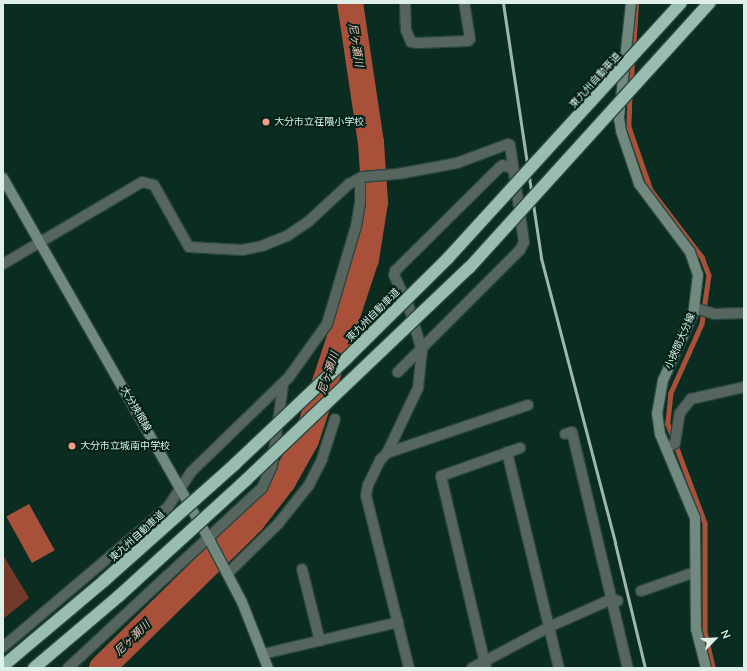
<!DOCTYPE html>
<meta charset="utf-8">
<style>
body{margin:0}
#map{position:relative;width:747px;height:671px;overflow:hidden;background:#0b2c21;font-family:Mulish,"Noto Sans JP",sans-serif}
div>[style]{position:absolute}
.green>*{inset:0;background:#73392b}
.water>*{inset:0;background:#a9503b;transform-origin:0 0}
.stream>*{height:4.5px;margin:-2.25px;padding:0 2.25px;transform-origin:2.25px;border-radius:2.25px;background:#a9503b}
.river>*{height:26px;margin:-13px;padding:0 13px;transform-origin:13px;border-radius:13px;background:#a9503b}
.roads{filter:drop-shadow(1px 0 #29473d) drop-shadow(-1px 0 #29473d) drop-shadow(0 1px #29473d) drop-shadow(0 -1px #29473d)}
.minor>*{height:10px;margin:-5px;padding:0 5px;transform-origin:5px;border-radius:5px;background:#57655f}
.secondary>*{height:10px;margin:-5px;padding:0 5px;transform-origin:5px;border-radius:5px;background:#72897f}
.rail>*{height:3px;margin:-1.5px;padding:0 1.5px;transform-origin:1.5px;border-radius:1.5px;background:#a0b7ae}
.bridges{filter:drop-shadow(1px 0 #29473d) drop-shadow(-1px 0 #29473d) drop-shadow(0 1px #29473d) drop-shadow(0 -1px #29473d)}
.motorway-bridge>*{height:12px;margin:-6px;padding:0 6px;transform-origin:6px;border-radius:6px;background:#99bdaf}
.dots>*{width:11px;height:11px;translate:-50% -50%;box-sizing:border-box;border:2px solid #012218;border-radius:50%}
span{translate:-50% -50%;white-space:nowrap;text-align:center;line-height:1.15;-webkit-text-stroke:4px #012218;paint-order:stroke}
.street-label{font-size:10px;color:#def0e8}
.poi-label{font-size:10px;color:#def0e8}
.left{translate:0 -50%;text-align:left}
.water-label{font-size:11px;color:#f7c5b8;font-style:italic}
.frame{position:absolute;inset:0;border:4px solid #def0e8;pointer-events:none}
.north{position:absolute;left:695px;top:619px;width:40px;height:40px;-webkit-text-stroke:3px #012218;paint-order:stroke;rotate:66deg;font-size:11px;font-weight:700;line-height:16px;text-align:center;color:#def0e8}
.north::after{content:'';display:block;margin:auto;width:14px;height:18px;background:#def0e8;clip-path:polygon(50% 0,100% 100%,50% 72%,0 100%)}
</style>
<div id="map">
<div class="green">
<i style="clip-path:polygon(3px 555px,29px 598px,3px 619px)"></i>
</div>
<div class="water">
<i style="left:29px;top:504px;width:53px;height:26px;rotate:61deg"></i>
</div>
<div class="stream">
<i style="left:633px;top:51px;width:48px;rotate:-86.4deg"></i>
<i style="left:631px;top:85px;width:24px;rotate:-88deg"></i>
<i style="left:630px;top:95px;width:32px;rotate:92deg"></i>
<i style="left:629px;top:127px;width:67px;rotate:70.8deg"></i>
<i style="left:651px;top:190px;width:84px;rotate:52.7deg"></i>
<i style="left:702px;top:257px;width:19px;rotate:69deg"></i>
<i style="left:709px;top:275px;width:49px;rotate:98.1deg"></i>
<i style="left:702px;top:324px;width:76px;rotate:114.2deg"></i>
<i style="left:671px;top:393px;width:31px;rotate:96deg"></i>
<i style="left:668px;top:424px;width:106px;rotate:69.5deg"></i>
<i style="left:705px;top:523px;width:109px;rotate:90deg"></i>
<i style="left:705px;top:632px;width:37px;rotate:77deg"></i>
</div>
<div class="river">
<i style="left:102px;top:668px;width:210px;rotate:-44.4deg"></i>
<i style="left:252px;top:521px;width:51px;rotate:-52.2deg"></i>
<i style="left:283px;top:481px;width:47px;rotate:-60.7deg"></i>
<i style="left:306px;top:440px;width:191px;rotate:-71.7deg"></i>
<i style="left:366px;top:259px;width:58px;rotate:-81deg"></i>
<i style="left:375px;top:202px;width:59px;rotate:-93.9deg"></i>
<i style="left:371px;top:143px;width:142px;rotate:-98.5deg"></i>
</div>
<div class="roads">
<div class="minor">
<i style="left:405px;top:3px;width:27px;rotate:88deg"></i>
<i style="left:406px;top:30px;width:13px;rotate:67deg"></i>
<i style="left:411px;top:42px;width:6px;rotate:9deg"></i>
<i style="left:417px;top:43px;width:51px;rotate:-2.2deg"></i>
<i style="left:468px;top:41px;width:3px;rotate:-45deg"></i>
<i style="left:470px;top:39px;width:36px;rotate:-99deg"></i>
<i style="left:3px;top:264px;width:161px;rotate:-30.5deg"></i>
<i style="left:142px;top:182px;width:12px;rotate:14deg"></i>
<i style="left:154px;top:185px;width:71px;rotate:60.6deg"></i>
<i style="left:189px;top:247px;width:53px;rotate:3.2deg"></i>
<i style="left:242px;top:250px;width:20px;rotate:-11deg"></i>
<i style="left:262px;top:246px;width:27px;rotate:-22deg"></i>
<i style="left:287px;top:236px;width:25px;rotate:-34deg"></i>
<i style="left:308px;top:222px;width:56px;rotate:-42.8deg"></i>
<i style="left:349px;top:184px;width:15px;rotate:-28deg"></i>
<i style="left:362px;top:177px;width:36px;rotate:-5deg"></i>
<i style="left:398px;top:174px;width:60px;rotate:-10.6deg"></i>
<i style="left:457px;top:163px;width:54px;rotate:-20.4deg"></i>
<i style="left:508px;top:144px;width:2px;rotate:27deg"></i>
<i style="left:510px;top:145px;width:98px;rotate:81.8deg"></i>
<i style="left:524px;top:242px;width:9px;rotate:117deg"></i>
<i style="left:520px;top:250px;width:173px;rotate:135deg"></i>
<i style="left:695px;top:308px;width:21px;rotate:17deg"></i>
<i style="left:715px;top:314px;width:29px;rotate:-2deg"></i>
<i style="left:565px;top:434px;width:7px;rotate:-16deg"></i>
<i style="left:572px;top:432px;width:243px;rotate:76.7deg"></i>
<i style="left:666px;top:449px;width:11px;rotate:-34deg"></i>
<i style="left:675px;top:443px;width:30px;rotate:-81deg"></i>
<i style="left:680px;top:413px;width:18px;rotate:-52deg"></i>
<i style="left:691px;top:399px;width:54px;rotate:-12.8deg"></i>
<i style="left:507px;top:452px;width:222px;rotate:76.5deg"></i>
<i style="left:387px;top:453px;width:72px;rotate:-64.5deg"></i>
<i style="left:418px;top:388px;width:37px;rotate:-84deg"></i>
<i style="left:422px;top:351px;width:46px;rotate:-106.5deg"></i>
<i style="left:409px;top:307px;width:35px;rotate:-115deg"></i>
<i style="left:394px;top:275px;width:4px;rotate:-76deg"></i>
<i style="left:395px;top:271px;width:146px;rotate:-44.7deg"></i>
<i style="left:499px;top:168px;width:5px;rotate:-37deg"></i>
<i style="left:503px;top:165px;width:11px;rotate:22deg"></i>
<i style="left:302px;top:569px;width:74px;rotate:76deg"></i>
<i style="left:228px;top:573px;width:70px;rotate:-44.4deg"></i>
<i style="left:278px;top:524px;width:50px;rotate:-51.5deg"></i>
<i style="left:309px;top:485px;width:29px;rotate:-63deg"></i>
<i style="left:322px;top:459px;width:42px;rotate:-72deg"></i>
<i style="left:641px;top:591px;width:57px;rotate:-19.4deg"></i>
<i style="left:3px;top:647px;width:216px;rotate:-40.3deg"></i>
<i style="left:168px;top:507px;width:42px;rotate:-56.7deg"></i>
<i style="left:191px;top:472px;width:136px;rotate:-44.1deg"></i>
<i style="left:289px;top:377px;width:65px;rotate:-54.4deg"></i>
<i style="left:327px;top:324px;width:102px;rotate:-73.5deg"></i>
<i style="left:356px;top:226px;width:23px;rotate:-80deg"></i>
<i style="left:360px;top:203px;width:25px;rotate:-90deg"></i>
<i style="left:263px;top:654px;width:139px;rotate:-13.3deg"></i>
<i style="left:68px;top:668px;width:265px;rotate:-42.9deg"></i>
<i style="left:262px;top:488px;width:24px;rotate:-66deg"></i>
<i style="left:272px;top:466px;width:82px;rotate:-82.3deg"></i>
<i style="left:409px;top:668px;width:177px;rotate:-104deg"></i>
<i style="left:366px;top:496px;width:11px;rotate:-80deg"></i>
<i style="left:368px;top:485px;width:28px;rotate:-64deg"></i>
<i style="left:380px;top:460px;width:10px;rotate:-45deg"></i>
<i style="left:387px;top:453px;width:149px;rotate:-18.8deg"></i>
<i style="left:472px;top:668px;width:87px;rotate:-28deg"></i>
<i style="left:549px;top:627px;width:69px;rotate:-24deg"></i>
<i style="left:612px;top:599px;width:6px;rotate:18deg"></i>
<i style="left:486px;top:668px;width:197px;rotate:-103.2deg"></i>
<i style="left:441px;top:476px;width:84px;rotate:-19.5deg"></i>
</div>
<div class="secondary">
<i style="left:631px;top:3px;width:116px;rotate:96deg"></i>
<i style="left:619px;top:118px;width:13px;rotate:81deg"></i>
<i style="left:621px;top:131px;width:56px;rotate:71.2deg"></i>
<i style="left:639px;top:184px;width:85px;rotate:53.1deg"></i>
<i style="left:690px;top:252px;width:24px;rotate:71deg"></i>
<i style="left:698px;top:275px;width:39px;rotate:97deg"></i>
<i style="left:693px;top:314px;width:72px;rotate:114.4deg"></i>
<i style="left:663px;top:380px;width:34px;rotate:100deg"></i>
<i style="left:657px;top:413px;width:21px;rotate:82deg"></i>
<i style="left:660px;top:434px;width:91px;rotate:67.4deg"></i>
<i style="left:695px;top:518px;width:111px;rotate:89.5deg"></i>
<i style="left:696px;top:629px;width:40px;rotate:75.6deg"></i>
<i style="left:3px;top:178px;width:416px;rotate:60.3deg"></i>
<i style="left:209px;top:539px;width:71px;rotate:62.4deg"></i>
<i style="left:242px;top:602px;width:71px;rotate:68.5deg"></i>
</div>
</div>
<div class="rail">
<i style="left:503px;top:3px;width:258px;rotate:81.5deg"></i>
<i style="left:541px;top:258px;width:294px;rotate:75.4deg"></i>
<i style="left:615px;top:543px;width:129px;rotate:76.5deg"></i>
</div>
<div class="bridges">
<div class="motorway-bridge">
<i style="left:3px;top:666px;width:133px;rotate:-40.1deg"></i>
<i style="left:105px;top:580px;width:174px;rotate:-41.7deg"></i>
<i style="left:235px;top:464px;width:154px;rotate:-43.4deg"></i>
<i style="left:347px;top:358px;width:142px;rotate:-44.7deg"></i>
<i style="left:448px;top:258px;width:345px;rotate:-47.6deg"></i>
<i style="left:34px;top:668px;width:111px;rotate:-40.3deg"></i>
<i style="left:119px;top:596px;width:172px;rotate:-42.4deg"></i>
<i style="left:246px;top:480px;width:308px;rotate:-43.6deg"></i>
<i style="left:469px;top:268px;width:358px;rotate:-47.8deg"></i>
</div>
</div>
<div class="dots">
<i style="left:266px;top:122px;background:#f49e89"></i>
<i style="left:72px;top:446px;background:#f49e89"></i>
</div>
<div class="street-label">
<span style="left:595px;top:80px;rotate:-48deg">東九州自動車道</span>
<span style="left:373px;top:315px;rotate:-45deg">東九州自動車道</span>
<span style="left:680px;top:341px;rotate:-66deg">小挾間大分線</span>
<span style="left:136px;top:409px;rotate:60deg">大分挾間線</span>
<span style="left:137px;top:536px;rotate:-42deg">東九州自動車道</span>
</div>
<div class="poi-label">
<span class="left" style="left:274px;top:122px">大分市立荏隈小学校</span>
<span class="left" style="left:80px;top:446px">大分市立城南中学校</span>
</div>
<div class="water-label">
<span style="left:356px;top:45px;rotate:81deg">尼ヶ瀬川</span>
<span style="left:328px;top:373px;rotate:-72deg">尼ヶ瀬川</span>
<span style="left:132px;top:638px;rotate:-44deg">尼ヶ瀬川</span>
</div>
<div class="frame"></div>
<div class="north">N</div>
</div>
